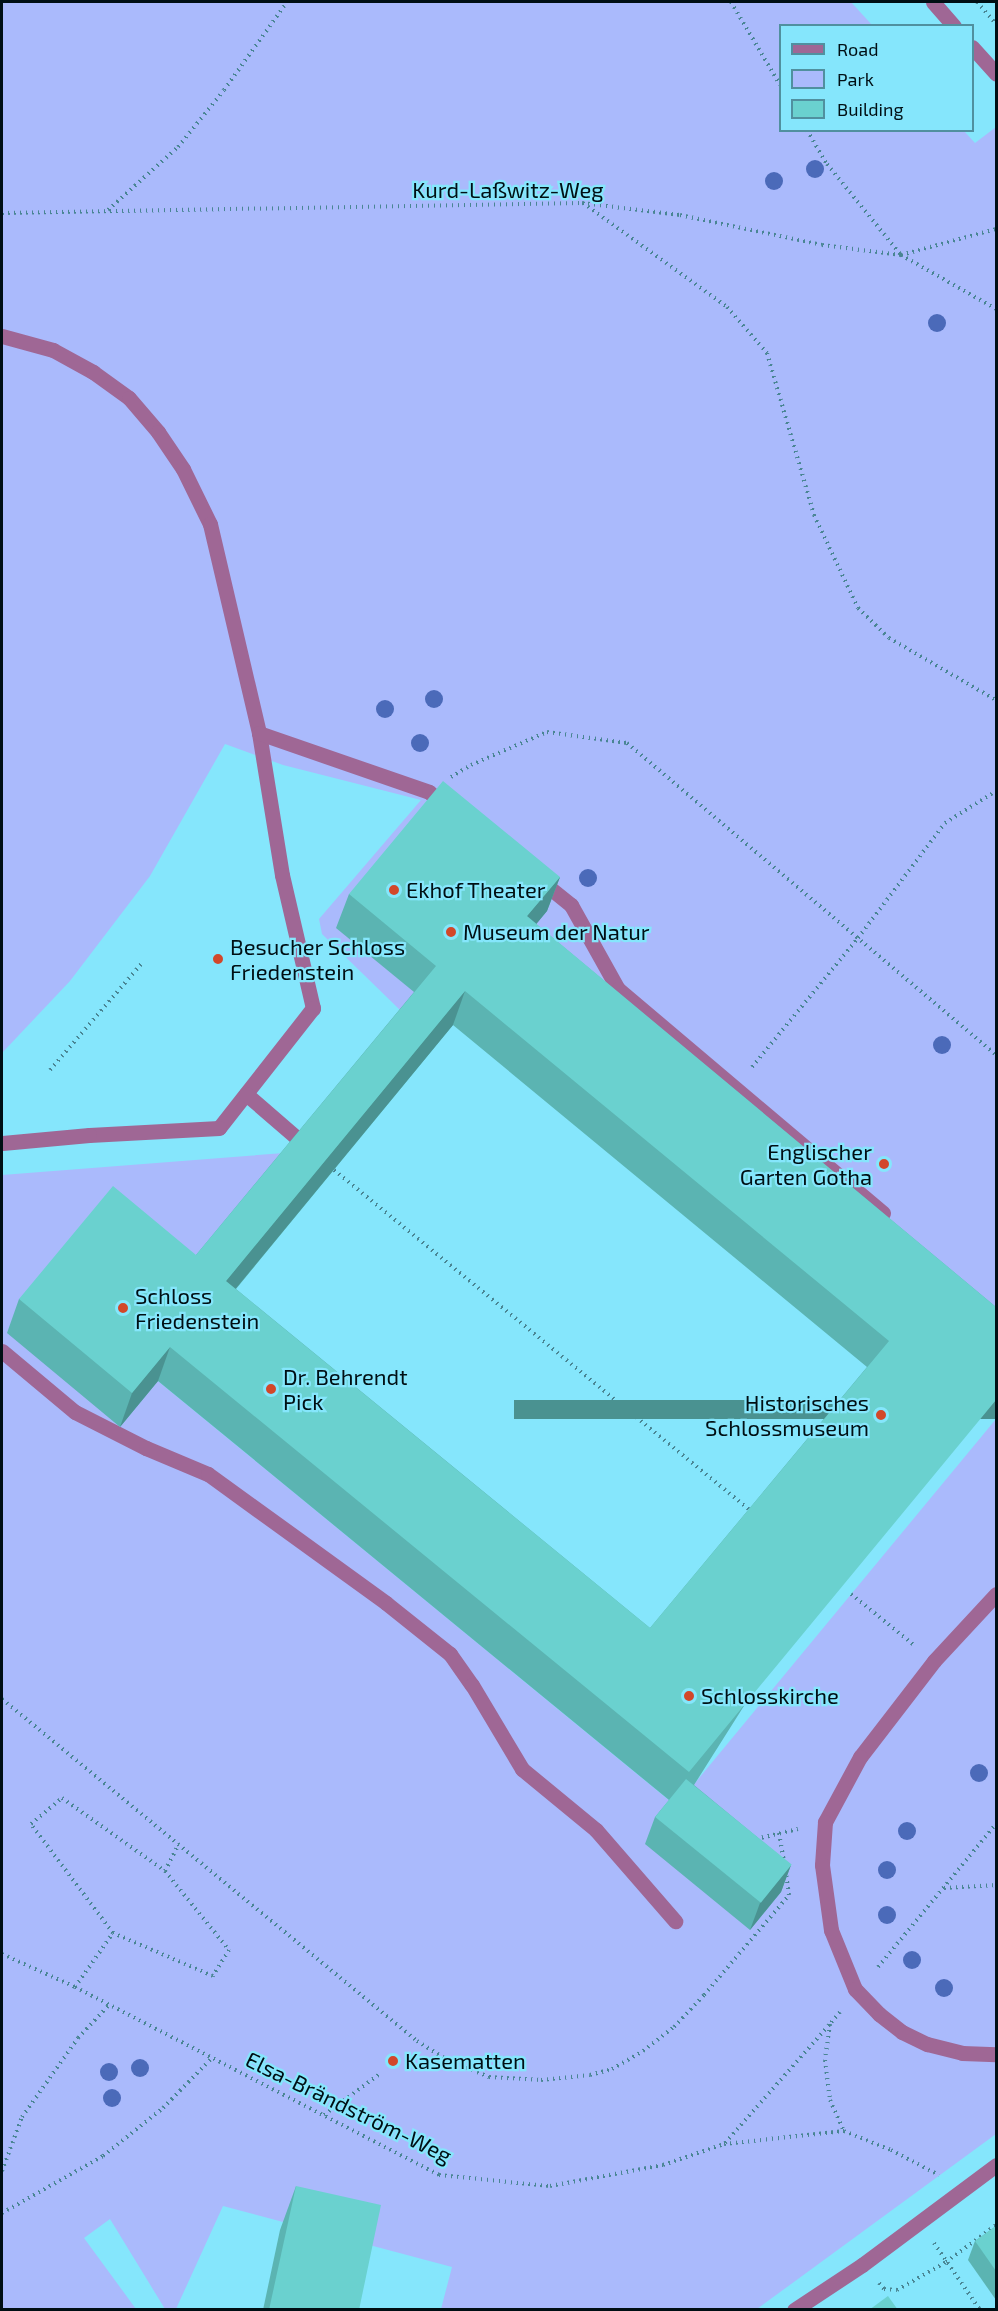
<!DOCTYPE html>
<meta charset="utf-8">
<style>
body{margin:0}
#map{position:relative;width:998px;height:2311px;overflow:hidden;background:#85e6fc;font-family:"Exo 2",sans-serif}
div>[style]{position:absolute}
.green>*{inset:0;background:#aabafc}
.path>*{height:4px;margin-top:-2px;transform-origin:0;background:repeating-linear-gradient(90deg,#498593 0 1.5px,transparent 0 6px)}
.minor>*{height:15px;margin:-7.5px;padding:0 7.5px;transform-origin:7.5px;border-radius:7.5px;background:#9f6795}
.trees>*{width:18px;height:18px;margin:-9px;border-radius:50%;background:#4b6ab9}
.wall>*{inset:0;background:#5bb4b2}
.shaded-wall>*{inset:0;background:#4a9291;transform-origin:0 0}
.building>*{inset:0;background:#6ad1cf;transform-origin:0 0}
.dots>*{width:16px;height:16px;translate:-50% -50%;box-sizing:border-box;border:3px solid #85e6fc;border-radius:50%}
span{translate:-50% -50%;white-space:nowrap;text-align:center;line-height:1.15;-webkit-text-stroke:4.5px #85e6fc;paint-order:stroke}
.street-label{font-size:22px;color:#000f14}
.poi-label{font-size:22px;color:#000f14}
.left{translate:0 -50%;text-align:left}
.right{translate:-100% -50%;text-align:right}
.frame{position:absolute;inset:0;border:3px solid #000f14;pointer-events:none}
.legend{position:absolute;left:779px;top:24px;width:195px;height:108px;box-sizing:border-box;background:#85e6fc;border:2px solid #50909f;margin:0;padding:8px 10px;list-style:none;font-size:18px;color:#000f14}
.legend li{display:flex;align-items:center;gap:12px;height:30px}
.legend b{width:30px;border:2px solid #50909f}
</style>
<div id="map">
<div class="green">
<i style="clip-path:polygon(2px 2px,851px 2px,872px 25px,780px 26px,780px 130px,964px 131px,975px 143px,996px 127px,996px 1351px,515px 950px,547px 910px,424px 1000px,158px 1381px,676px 1806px,996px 1419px,996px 2134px,757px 2309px,441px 2309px,452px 2267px,223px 2206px,176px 2309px,165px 2309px,110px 2219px,84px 2238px,136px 2309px,2px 2309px,2px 1175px,284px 1153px,400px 1010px,322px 934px,319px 919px,421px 800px,283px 765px,225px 744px,150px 876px,70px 981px,2px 1053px)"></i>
</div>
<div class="path">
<i style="left:731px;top:2px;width:96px;rotate:59.4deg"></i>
<i style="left:977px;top:2px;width:29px;rotate:49deg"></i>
<i style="left:807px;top:130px;width:39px;rotate:60deg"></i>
<i style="left:827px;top:164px;width:117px;rotate:50.9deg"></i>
<i style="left:901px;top:255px;width:98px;rotate:-15.3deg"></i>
<i style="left:583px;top:203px;width:178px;rotate:35.8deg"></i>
<i style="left:727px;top:307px;width:61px;rotate:49deg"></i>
<i style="left:767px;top:353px;width:169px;rotate:73.8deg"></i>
<i style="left:814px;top:515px;width:103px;rotate:64.7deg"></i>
<i style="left:858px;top:608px;width:43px;rotate:44.1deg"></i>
<i style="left:889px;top:638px;width:124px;rotate:30.1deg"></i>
<i style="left:108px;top:210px;width:94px;rotate:-42deg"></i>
<i style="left:178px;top:147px;width:73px;rotate:-51.1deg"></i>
<i style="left:224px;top:90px;width:108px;rotate:-54.4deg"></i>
<i style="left:2px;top:213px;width:580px;rotate:-0.99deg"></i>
<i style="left:582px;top:203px;width:99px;rotate:7deg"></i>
<i style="left:680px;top:215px;width:145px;rotate:11.9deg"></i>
<i style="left:822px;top:245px;width:80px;rotate:7.2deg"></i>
<i style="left:901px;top:255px;width:109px;rotate:29.6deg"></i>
<i style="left:451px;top:777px;width:23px;rotate:-31deg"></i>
<i style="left:471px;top:765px;width:83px;rotate:-23.5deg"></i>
<i style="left:547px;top:732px;width:81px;rotate:7.8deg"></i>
<i style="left:627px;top:743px;width:483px;rotate:40.2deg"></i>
<i style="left:752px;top:1067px;width:167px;rotate:-50.6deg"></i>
<i style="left:858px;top:938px;width:144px;rotate:-52.9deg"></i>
<i style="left:945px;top:823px;width:60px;rotate:-32.1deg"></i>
<i style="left:50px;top:1070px;width:141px;rotate:-49.3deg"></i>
<i style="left:334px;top:1170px;width:539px;rotate:39.27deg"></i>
<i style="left:851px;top:1594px;width:81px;rotate:39deg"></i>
<i style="left:2px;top:1699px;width:538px;rotate:39.49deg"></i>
<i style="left:417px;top:2041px;width:32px;rotate:32deg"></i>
<i style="left:444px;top:2058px;width:49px;rotate:22.9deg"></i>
<i style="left:489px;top:2077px;width:52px;rotate:3.3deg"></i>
<i style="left:541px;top:2080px;width:49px;rotate:-5.8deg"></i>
<i style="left:590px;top:2075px;width:23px;rotate:-15deg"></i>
<i style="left:612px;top:2069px;width:36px;rotate:-30deg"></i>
<i style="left:643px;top:2051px;width:39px;rotate:-38deg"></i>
<i style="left:674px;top:2027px;width:44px;rotate:-46.8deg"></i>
<i style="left:704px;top:1995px;width:131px;rotate:-49.6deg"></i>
<i style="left:789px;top:1895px;width:22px;rotate:-98deg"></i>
<i style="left:62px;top:1798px;width:126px;rotate:35.3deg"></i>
<i style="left:165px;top:1871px;width:102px;rotate:51deg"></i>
<i style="left:229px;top:1950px;width:31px;rotate:122deg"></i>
<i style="left:213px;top:1976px;width:109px;rotate:-156.7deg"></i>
<i style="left:113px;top:1933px;width:136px;rotate:-127deg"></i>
<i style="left:31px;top:1824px;width:40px;rotate:-40deg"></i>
<i style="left:779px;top:1833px;width:29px;rotate:80deg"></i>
<i style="left:756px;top:1839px;width:43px;rotate:-13.4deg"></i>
<i style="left:165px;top:1871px;width:30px;rotate:-63deg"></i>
<i style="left:944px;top:1888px;width:52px;rotate:-3.3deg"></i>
<i style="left:2px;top:1954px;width:80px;rotate:24.3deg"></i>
<i style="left:75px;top:1987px;width:410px;rotate:27.3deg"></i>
<i style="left:439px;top:2175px;width:112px;rotate:5.7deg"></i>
<i style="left:550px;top:2186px;width:115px;rotate:-10.5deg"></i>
<i style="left:663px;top:2165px;width:65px;rotate:-19deg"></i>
<i style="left:724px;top:2144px;width:121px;rotate:-6.2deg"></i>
<i style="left:844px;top:2131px;width:51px;rotate:22deg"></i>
<i style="left:891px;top:2150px;width:54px;rotate:27.5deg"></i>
<i style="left:878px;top:1967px;width:185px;rotate:-50.5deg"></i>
<i style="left:75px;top:1987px;width:66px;rotate:-54.9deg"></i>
<i style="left:840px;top:2012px;width:16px;rotate:130deg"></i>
<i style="left:830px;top:2024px;width:36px;rotate:98deg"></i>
<i style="left:825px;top:2060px;width:40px;rotate:82.9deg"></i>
<i style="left:830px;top:2100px;width:34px;rotate:66deg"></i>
<i style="left:324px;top:2115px;width:71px;rotate:-36.4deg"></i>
<i style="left:725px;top:2143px;width:159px;rotate:-48.6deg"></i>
<i style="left:2px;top:2171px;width:58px;rotate:-69.7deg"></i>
<i style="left:22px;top:2117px;width:97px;rotate:-54.7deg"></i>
<i style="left:78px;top:2038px;width:44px;rotate:-46.8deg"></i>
<i style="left:2px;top:2213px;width:116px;rotate:-29.4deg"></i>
<i style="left:103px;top:2156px;width:77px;rotate:-38.7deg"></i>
<i style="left:163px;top:2108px;width:69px;rotate:-45.6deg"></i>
<i style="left:934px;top:2243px;width:81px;rotate:55.5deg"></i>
<i style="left:879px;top:2283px;width:8px;rotate:50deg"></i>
<i style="left:884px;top:2289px;width:13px;rotate:4deg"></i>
<i style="left:897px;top:2290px;width:56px;rotate:-29.7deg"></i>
<i style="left:946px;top:2262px;width:62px;rotate:-36.5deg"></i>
</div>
<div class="minor">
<i style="left:933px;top:2px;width:32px;rotate:49deg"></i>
<i style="left:972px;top:47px;width:36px;rotate:48deg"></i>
<i style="left:2px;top:336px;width:53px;rotate:15.4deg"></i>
<i style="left:53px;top:350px;width:46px;rotate:28.8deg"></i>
<i style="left:93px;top:372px;width:44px;rotate:35.8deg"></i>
<i style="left:129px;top:398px;width:45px;rotate:49.5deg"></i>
<i style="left:158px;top:432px;width:45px;rotate:56deg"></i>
<i style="left:183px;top:469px;width:61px;rotate:63.9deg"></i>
<i style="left:210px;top:524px;width:215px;rotate:76.8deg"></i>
<i style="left:259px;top:733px;width:144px;rotate:80.8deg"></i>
<i style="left:282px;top:875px;width:137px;rotate:76.9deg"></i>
<i style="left:313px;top:1008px;width:152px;rotate:128.1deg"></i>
<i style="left:219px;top:1128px;width:130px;rotate:176.9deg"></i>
<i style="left:89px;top:1135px;width:87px;rotate:174.7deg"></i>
<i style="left:259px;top:733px;width:180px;rotate:19.1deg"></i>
<i style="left:429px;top:792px;width:22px;rotate:39deg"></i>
<i style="left:540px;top:880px;width:40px;rotate:39deg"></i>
<i style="left:571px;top:905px;width:96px;rotate:60.8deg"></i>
<i style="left:618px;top:989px;width:347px;rotate:40.2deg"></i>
<i style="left:246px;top:1094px;width:77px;rotate:40.8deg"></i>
<i style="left:2px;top:1351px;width:95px;rotate:39.9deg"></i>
<i style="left:75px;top:1412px;width:80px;rotate:26.9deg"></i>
<i style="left:146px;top:1448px;width:67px;rotate:22.8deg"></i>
<i style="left:208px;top:1474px;width:220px;rotate:35.9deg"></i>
<i style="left:386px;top:1603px;width:82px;rotate:38.6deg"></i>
<i style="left:450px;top:1654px;width:38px;rotate:55deg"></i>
<i style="left:472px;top:1685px;width:98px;rotate:59.2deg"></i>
<i style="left:522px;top:1769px;width:96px;rotate:39.5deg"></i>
<i style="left:596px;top:1830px;width:121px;rotate:49deg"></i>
<i style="left:996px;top:1594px;width:91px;rotate:132.8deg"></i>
<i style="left:934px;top:1661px;width:121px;rotate:127.6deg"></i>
<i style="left:860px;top:1757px;width:74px;rotate:118.3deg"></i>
<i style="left:825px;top:1822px;width:43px;rotate:94deg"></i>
<i style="left:822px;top:1865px;width:66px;rotate:82.1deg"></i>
<i style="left:831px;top:1930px;width:64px;rotate:67.9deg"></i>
<i style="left:855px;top:1989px;width:35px;rotate:46deg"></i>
<i style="left:879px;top:2014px;width:29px;rotate:38deg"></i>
<i style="left:902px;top:2032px;width:28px;rotate:26deg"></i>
<i style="left:927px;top:2044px;width:36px;rotate:14deg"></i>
<i style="left:962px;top:2053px;width:34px;rotate:2deg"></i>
<i style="left:794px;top:2310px;width:82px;rotate:-33.5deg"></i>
<i style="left:862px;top:2265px;width:167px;rotate:-36.7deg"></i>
</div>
<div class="trees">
<i style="left:815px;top:169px"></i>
<i style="left:774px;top:181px"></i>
<i style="left:937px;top:323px"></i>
<i style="left:434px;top:699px"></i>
<i style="left:385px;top:709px"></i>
<i style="left:420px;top:743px"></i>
<i style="left:588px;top:878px"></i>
<i style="left:942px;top:1045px"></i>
<i style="left:979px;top:1773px"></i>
<i style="left:907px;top:1831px"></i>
<i style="left:887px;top:1870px"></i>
<i style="left:887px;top:1915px"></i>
<i style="left:912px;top:1960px"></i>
<i style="left:944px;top:1988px"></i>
<i style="left:140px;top:2068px"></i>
<i style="left:109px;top:2072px"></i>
<i style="left:112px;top:2098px"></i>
</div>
<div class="wall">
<i style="clip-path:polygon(evenodd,560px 877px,547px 911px,536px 924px,996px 1307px,694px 1785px,791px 1865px,781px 1892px,750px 1930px,645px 1844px,655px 1817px,669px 1800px,158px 1381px,120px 1427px,7px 1333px,19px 1299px,196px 1255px,414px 992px,336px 928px,349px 894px,560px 877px,453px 1025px,867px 1367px,650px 1628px,236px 1289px,453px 1025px)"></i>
<i style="clip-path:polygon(296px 2186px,359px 2310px,263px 2310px,280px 2230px)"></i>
<i style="clip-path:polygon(996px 2226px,996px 2300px,968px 2260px,975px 2241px)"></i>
</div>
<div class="shaded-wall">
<i style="clip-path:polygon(560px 877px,547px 911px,515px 950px,527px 916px)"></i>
<i style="clip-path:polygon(465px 991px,453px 1025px,214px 1315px,226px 1281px)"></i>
<i style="clip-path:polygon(170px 1347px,158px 1381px,120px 1427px,132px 1393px)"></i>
<i style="left:996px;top:1400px;width:19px;height:482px;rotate:90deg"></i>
<i style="clip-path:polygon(791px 1865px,781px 1892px,750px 1930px,760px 1903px)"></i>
</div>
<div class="building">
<i style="clip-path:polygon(evenodd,443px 781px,560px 877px,527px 916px,996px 1307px,996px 1400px,689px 1772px,170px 1347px,132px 1393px,19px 1299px,113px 1186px,196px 1255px,436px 966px,349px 894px,443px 781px,465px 991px,889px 1341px,650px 1628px,226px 1281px,465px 991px)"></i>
<i style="left:686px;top:1779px;width:136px;height:49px;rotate:39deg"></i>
<i style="clip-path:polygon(296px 2186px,381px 2205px,359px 2310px,269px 2310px)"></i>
<i style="clip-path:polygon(996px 2226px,996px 2271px,975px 2241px)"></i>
<i style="clip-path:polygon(888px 2296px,898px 2310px,869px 2310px)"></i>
</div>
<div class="dots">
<i style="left:394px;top:890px;background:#d2472a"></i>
<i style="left:451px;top:932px;background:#d2472a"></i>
<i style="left:218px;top:959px;background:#d2472a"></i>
<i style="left:884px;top:1164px;background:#d2472a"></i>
<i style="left:123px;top:1308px;background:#d2472a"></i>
<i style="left:271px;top:1389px;background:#d2472a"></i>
<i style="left:881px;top:1415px;background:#d2472a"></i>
<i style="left:689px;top:1696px;background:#d2472a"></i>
<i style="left:393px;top:2061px;background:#d2472a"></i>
</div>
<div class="street-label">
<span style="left:508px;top:190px">Kurd-Laßwitz-Weg</span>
<span style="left:349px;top:2107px;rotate:26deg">Elsa-Brändström-Weg</span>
</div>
<div class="poi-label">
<span class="left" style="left:406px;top:890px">Ekhof Theater</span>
<span class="left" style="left:463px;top:932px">Museum der Natur</span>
<span class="left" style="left:230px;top:959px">Besucher Schloss<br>Friedenstein</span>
<span class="right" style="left:872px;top:1164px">Englischer<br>Garten Gotha</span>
<span class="left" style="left:135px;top:1308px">Schloss<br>Friedenstein</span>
<span class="left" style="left:283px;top:1389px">Dr. Behrendt<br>Pick</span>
<span class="right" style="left:869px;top:1415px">Historisches<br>Schlossmuseum</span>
<span class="left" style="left:701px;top:1696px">Schlosskirche</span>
<span class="left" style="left:405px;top:2061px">Kasematten</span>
</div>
<div class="frame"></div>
<ul class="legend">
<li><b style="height:8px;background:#9f6795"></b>Road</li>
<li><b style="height:16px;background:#aabafc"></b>Park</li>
<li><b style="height:16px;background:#6ad1cf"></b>Building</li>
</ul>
</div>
